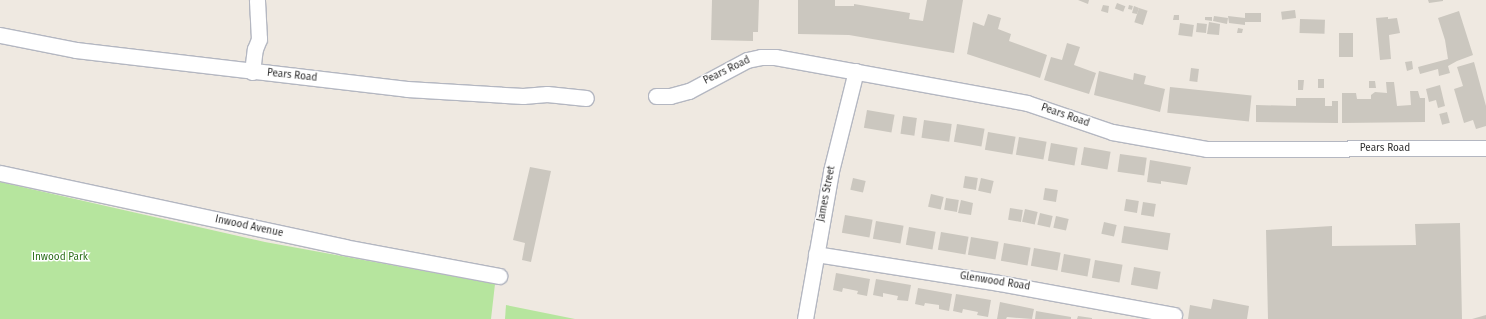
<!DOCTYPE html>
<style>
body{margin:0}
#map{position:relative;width:1486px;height:319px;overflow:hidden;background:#efe9e1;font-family:"Fira Sans",sans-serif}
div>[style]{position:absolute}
.green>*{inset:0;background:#b6e59e}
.building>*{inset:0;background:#cbc7bf;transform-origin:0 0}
.roads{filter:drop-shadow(1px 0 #b4b7c1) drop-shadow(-1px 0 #b4b7c1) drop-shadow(0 1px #b4b7c1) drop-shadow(0 -1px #b4b7c1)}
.street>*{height:15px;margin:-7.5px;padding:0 7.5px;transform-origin:7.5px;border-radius:7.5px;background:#fff}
span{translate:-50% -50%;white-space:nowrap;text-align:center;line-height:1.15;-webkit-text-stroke:3px #fff;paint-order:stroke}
.street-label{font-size:10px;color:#2e2e2e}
.park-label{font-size:10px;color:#2c6e1b}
</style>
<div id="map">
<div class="green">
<i style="clip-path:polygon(0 182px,265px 242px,495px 284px,491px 319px,0 319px)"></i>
<i style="clip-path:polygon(506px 305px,575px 319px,505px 319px)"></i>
</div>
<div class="building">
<i style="clip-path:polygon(712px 0,759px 0,758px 32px,753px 32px,753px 41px,711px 40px)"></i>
<i style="clip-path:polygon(798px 0,835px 0,835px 6px,854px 6px,854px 4px,910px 13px,909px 19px,923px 21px,927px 0,963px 0,954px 53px,849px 35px,798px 34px)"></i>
<i style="clip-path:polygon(1078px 0,1089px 0,1088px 4px)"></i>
<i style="clip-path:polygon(1428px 0,1443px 0,1443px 1px,1429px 3px)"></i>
<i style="left:1117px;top:3px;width:9px;height:6px;rotate:21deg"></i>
<i style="clip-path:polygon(1103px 5px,1109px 6px,1108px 13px,1101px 11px)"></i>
<i style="left:1129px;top:5px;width:4px;height:4px;rotate:14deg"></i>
<i style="clip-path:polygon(1134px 6px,1139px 8px,1137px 14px,1132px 13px)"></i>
<i style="left:1139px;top:8px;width:9px;height:15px;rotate:18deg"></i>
<i style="left:1295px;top:10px;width:8px;height:14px;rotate:83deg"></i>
<i style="clip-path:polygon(1459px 11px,1473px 55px,1457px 61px,1448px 66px,1450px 73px,1439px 76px,1438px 69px,1420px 74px,1418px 67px,1448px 59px,1445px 40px,1438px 18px)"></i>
<i style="clip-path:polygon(1245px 13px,1261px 13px,1261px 22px,1245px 22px,1245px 25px,1229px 23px,1228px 16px,1245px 18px)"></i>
<i style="clip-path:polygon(988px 14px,1001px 18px,998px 29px,1011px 34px,1009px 41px,1047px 55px,1040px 78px,967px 54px,973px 22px,984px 26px)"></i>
<i style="clip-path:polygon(1174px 15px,1179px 15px,1179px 20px,1173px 20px)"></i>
<i style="clip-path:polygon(1214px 16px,1228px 18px,1227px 24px,1213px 21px)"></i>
<i style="clip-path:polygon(1205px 17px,1212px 17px,1212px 21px,1205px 20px)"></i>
<i style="clip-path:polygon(1388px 17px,1388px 19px,1397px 18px,1400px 33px,1389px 35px,1391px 59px,1380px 60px,1376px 18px)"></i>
<i style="left:1300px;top:19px;width:25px;height:14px;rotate:2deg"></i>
<i style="clip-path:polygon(1209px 22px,1220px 24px,1219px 35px,1207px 34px)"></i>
<i style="left:1180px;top:23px;width:14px;height:12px;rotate:8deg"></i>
<i style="left:1197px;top:23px;width:10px;height:9px;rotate:6deg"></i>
<i style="clip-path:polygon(1238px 28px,1243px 29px,1242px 33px,1237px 33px)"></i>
<i style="left:1339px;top:33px;width:14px;height:24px"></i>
<i style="clip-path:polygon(1067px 43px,1080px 47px,1074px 65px,1096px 73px,1089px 94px,1044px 80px,1051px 57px,1062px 60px)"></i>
<i style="clip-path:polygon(1412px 61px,1413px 69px,1407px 71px,1405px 62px)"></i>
<i style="clip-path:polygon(1474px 62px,1486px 106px,1486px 126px,1476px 129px,1473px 120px,1464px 123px,1454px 89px,1463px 86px,1457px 67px)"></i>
<i style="left:1191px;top:68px;width:8px;height:13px;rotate:7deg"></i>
<i style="clip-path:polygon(1099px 71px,1133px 80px,1134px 73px,1146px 76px,1144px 84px,1165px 89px,1160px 112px,1094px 95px)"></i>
<i style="left:1318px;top:79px;width:6px;height:9px"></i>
<i style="clip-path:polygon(1298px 80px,1304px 80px,1303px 90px,1298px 90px)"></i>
<i style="clip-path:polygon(1369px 81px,1375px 81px,1376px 88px,1369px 88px)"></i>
<i style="clip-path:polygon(1386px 82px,1394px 82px,1397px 106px,1411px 105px,1410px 91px,1418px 91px,1420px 98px,1425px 98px,1425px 122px,1342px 123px,1342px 93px,1356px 93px,1357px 99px,1371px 99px,1371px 95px,1375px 92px,1387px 93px)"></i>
<i style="clip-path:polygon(1440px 85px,1445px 106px,1438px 108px,1436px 100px,1429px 102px,1426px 89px)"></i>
<i style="left:1170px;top:87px;width:82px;height:26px;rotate:6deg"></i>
<i style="clip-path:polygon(1296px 98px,1325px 98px,1325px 106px,1332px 106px,1332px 101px,1338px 101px,1338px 123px,1256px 122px,1256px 105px,1296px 106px)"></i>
<i style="left:867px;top:110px;width:28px;height:18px;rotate:10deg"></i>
<i style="left:1447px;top:112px;width:11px;height:8px;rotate:75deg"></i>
<i style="left:903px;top:116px;width:14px;height:18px;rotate:8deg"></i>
<i style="left:924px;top:120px;width:28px;height:18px;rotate:8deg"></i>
<i style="left:957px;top:124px;width:28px;height:18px;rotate:10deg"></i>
<i style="left:988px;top:132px;width:28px;height:18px;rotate:10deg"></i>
<i style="left:1019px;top:137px;width:28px;height:18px;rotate:10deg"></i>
<i style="left:1051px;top:143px;width:27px;height:18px;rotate:10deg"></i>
<i style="left:1084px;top:147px;width:27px;height:18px;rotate:10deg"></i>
<i style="left:1120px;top:154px;width:27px;height:18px;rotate:8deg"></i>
<i style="clip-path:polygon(1150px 160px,1191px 167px,1187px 185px,1161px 181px,1161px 184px,1147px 182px)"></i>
<i style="clip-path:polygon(530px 167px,551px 171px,531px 262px,522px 260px,525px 243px,513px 240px)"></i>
<i style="left:965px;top:176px;width:13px;height:12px;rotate:9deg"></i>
<i style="left:853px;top:178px;width:13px;height:12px;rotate:13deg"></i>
<i style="left:981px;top:178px;width:13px;height:13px;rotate:13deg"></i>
<i style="left:1045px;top:188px;width:13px;height:12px;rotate:9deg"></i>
<i style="left:931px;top:194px;width:13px;height:13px;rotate:13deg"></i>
<i style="left:946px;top:198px;width:13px;height:12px;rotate:9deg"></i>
<i style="left:1126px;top:199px;width:13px;height:12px;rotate:9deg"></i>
<i style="clip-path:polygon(961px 200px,973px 203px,971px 215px,958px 213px)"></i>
<i style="left:1143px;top:202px;width:13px;height:13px;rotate:9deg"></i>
<i style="left:1010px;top:208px;width:13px;height:12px;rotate:9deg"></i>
<i style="left:1025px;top:209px;width:13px;height:13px;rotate:13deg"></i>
<i style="left:1040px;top:213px;width:13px;height:12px;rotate:13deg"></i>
<i style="left:845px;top:215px;width:28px;height:18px;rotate:10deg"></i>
<i style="left:1056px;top:216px;width:13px;height:12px;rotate:13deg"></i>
<i style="left:876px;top:221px;width:28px;height:18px;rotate:10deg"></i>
<i style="left:1104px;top:222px;width:13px;height:12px;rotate:13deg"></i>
<i style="clip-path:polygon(1460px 223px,1462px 319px,1268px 319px,1266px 230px,1332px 226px,1332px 246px,1416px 245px,1415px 224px)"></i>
<i style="left:1124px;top:226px;width:47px;height:17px;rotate:9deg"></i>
<i style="left:909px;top:227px;width:27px;height:18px;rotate:10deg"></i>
<i style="left:941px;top:232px;width:28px;height:18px;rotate:10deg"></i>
<i style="left:971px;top:237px;width:28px;height:18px;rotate:10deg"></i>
<i style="left:1004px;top:243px;width:27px;height:18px;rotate:10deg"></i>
<i style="left:1034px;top:248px;width:27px;height:18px;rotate:10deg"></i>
<i style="left:1064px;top:254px;width:27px;height:18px;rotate:10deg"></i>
<i style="left:1095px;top:260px;width:28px;height:18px;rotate:10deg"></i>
<i style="left:1134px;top:267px;width:27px;height:18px;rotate:10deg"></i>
<i style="clip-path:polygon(836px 273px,870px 279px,867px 296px,857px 294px,858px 291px,843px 288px,842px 292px,833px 290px)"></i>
<i style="clip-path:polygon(876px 279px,911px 285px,908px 301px,897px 300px,898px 296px,883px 293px,883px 297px,873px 295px)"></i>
<i style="clip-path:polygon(918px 288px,952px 294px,949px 311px,939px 309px,939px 305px,925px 303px,924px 306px,915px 304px)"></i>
<i style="clip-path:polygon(956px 294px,991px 300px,988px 317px,977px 315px,978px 312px,963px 309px,962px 313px,953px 311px)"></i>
<i style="clip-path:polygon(1213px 299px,1249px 306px,1247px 319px,1188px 319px,1190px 305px,1211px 309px)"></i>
<i style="clip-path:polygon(1000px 302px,1034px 309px,1032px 319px,1007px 317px,1006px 319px,997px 319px)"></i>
<i style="clip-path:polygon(1036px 311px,1071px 317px,1071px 319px,1035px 319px)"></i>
<i style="clip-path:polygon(1486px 315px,1486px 319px,1472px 319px)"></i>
<i style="clip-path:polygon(1078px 316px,1092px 318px,1092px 319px,1077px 319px)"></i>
</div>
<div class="roads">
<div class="street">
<i style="left:0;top:35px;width:77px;rotate:11.2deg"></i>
<i style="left:76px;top:50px;width:333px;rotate:6.7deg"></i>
<i style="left:407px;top:89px;width:116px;rotate:3.5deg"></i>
<i style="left:523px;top:96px;width:24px;rotate:-5deg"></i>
<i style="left:547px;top:94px;width:39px;rotate:6deg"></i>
<i style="left:252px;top:72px;width:23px;rotate:-83deg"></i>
<i style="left:255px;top:49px;width:11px;rotate:-68deg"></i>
<i style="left:259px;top:39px;width:39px;rotate:-93deg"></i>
<i style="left:656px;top:96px;width:14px"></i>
<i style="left:670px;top:96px;width:20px;rotate:-15deg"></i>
<i style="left:689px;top:91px;width:66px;rotate:-28.1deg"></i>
<i style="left:747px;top:60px;width:14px;rotate:-12deg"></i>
<i style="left:761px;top:57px;width:14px"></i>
<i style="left:775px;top:57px;width:256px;rotate:10.3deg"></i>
<i style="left:1027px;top:103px;width:90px;rotate:18.8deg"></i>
<i style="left:1112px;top:132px;width:97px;rotate:10.1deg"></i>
<i style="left:1207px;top:149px;width:279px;rotate:-0.2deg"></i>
<i style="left:0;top:173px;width:352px;rotate:12.1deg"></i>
<i style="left:344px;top:247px;width:158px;rotate:10.6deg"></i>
<i style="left:816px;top:254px;width:185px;rotate:9deg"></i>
<i style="left:999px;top:283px;width:178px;rotate:10.4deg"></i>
<i style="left:805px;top:319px;width:150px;rotate:-80deg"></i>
<i style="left:831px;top:171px;width:103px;rotate:-76deg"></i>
</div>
</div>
<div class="street-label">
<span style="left:727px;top:71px;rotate:-26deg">Pears Road</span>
<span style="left:292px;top:76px;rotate:6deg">Pears Road</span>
<span style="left:1065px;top:116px;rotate:19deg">Pears Road</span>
<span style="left:1385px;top:149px">Pears Road</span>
<span style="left:827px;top:194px;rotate:-79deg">James Street</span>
<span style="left:249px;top:227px;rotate:12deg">Inwood Avenue</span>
<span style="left:995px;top:282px;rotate:9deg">Glenwood Road</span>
</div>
<div class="park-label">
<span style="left:60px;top:258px">Inwood Park</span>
</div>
</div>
